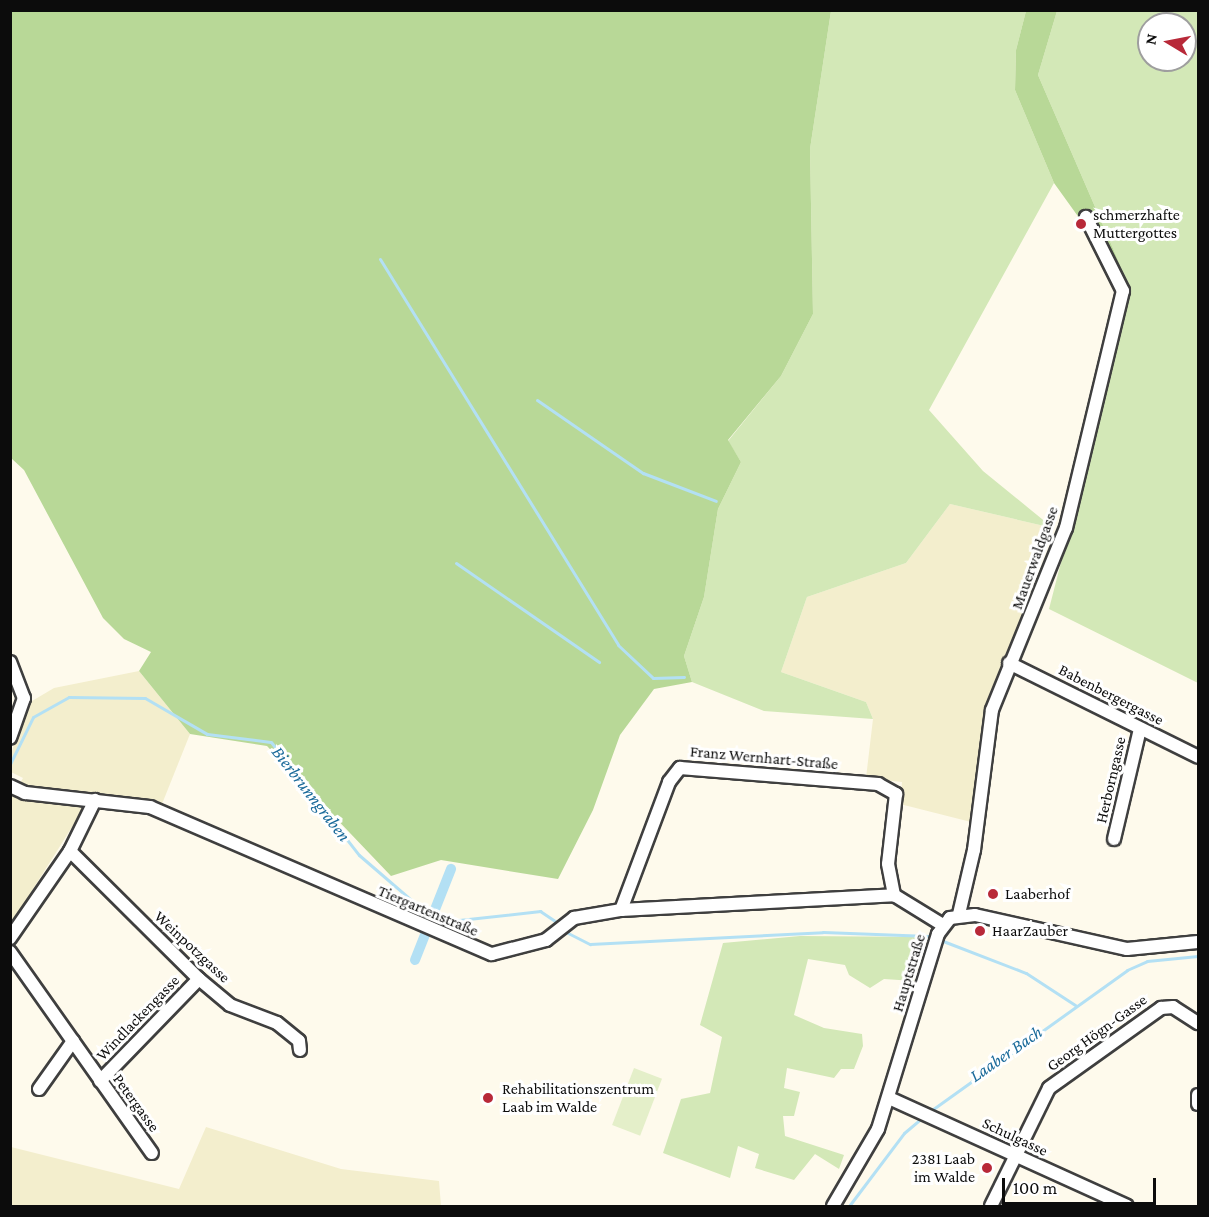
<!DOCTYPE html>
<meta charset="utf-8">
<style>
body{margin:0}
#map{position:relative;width:1209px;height:1217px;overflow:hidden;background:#fefaec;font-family:"Crimson Pro",serif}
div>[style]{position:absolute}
.farmland>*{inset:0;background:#f3eecd}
.green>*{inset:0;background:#d3e8b7}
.forest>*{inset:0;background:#b8d897}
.pitch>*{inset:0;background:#e4efc9;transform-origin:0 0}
.stream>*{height:3px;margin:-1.5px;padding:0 1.5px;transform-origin:1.5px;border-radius:1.5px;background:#b3e0f4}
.canal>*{height:10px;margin:-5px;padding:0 5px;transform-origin:5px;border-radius:5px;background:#b3e0f4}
.roads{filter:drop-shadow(2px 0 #3f3f3f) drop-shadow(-2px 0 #3f3f3f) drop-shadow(0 2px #3f3f3f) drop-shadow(0 -2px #3f3f3f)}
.minor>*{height:12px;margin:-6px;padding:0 6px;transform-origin:6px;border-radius:6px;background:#fff}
.dots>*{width:16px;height:16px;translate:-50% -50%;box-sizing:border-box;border:3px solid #fff;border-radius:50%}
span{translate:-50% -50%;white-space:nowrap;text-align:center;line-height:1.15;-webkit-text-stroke:6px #fff;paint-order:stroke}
.poi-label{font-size:16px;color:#0c0c0c}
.left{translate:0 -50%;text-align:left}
.right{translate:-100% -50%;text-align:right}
.street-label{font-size:16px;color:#0c0c0c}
.water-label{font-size:18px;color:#1a6a9a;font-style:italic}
.frame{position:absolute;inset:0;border:12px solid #0c0c0c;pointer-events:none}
.north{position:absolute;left:1137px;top:12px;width:60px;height:60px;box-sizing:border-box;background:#fff;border:2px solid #9e9e9e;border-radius:50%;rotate:280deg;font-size:16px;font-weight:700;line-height:24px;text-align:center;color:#0c0c0c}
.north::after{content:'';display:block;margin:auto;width:21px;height:27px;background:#b82939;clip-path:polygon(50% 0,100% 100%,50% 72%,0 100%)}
.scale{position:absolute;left:1002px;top:1178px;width:154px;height:27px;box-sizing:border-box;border:3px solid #0c0c0c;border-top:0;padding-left:8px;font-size:18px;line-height:21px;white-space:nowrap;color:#0c0c0c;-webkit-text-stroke:4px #fff;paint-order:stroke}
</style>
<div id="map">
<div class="farmland">
<i style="clip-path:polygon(950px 504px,1053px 528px,1030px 591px,1039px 597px,985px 720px,971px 822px,900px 804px,902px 782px,866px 778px,873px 719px,866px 702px,781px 672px,807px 597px,906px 563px)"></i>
<i style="clip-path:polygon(139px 671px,190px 734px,162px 804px,94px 792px,11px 924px,11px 799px,23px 778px,11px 772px,11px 754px,27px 704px,54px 688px)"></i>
<i style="clip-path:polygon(206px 1127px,341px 1169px,439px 1181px,441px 1206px,11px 1206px,11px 1147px,179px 1189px)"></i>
</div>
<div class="green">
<i style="clip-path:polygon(831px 11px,1026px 11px,1016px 50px,1015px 90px,1054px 183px,929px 410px,983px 471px,1053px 528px,950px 504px,906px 563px,807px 597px,781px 672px,866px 702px,873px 719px,764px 711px,692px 682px,684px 656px,704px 597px,718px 509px,741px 462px,728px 441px,781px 376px,813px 314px,810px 149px)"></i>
<i style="clip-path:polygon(evenodd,1057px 11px,1198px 11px,1198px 683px,1049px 609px,1131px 290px,1038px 75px,1057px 11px,1149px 24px,1185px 24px,1185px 60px,1149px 60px,1149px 24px)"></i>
<i style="clip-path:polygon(800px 936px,925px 937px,914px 981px,884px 979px,870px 988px,849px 975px,845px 965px,808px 959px,794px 1015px,824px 1028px,862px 1034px,863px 1046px,854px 1069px,841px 1069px,834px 1078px,787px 1068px,784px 1088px,800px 1092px,794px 1116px,783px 1116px,785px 1136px,844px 1155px,839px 1169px,815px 1154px,794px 1180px,755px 1168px,759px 1154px,738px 1146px,730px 1178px,663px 1153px,681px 1099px,710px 1093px,722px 1037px,700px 1025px,723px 943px)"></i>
</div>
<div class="forest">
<i style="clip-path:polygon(11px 10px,831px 11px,810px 149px,813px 314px,781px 376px,728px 440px,741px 462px,718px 509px,704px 597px,684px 656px,692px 682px,654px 689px,620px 735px,593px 810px,558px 879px,441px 860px,391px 876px,267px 746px,190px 734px,139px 671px,151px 652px,124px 639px,103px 618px,24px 470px,11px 458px)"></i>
<i style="clip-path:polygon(1026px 11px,1057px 11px,1038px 75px,1131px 290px,1054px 183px,1015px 90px,1016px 50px)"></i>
</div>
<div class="pitch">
<i style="left:634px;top:1068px;width:30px;height:61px;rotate:21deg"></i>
</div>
<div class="stream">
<i style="left:380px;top:259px;width:453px;rotate:58.3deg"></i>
<i style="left:618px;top:645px;width:48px;rotate:43.3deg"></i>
<i style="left:653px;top:678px;width:31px;rotate:-2deg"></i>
<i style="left:537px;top:400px;width:129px;rotate:34.6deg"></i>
<i style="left:643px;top:473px;width:78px;rotate:21deg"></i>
<i style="left:456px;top:563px;width:174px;rotate:34.7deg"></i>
<i style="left:10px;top:764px;width:52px;rotate:-63.9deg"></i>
<i style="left:33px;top:717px;width:41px;rotate:-29.1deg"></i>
<i style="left:69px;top:697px;width:76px;rotate:0.8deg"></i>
<i style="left:145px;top:698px;width:72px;rotate:30.1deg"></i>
<i style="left:207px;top:734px;width:64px;rotate:7.1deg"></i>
<i style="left:271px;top:742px;width:143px;rotate:52.1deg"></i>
<i style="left:359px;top:855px;width:84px;rotate:40.7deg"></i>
<i style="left:423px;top:910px;width:29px;rotate:22deg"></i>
<i style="left:450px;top:921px;width:91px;rotate:-6.3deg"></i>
<i style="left:540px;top:911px;width:18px;rotate:34deg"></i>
<i style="left:566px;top:932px;width:27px;rotate:27deg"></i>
<i style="left:590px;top:944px;width:233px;rotate:-2.9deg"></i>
<i style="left:823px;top:932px;width:106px;rotate:2.2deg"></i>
<i style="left:943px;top:941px;width:89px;rotate:21.1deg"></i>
<i style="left:1026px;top:973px;width:59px;rotate:33.1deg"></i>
<i style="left:929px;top:1112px;width:244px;rotate:-35.6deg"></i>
<i style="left:1127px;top:970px;width:22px;rotate:-24deg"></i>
<i style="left:1147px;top:961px;width:51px;rotate:-5.6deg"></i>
<i style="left:849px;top:1206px;width:91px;rotate:-53deg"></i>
<i style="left:904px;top:1133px;width:23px;rotate:-40deg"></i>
</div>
<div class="canal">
<i style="left:415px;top:960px;width:98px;rotate:-68.4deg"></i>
</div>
<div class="roads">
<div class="minor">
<i style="left:10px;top:662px;width:39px;rotate:69deg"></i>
<i style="left:24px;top:698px;width:42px;rotate:109.3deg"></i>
<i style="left:1009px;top:663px;width:211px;rotate:26.4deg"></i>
<i style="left:10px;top:786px;width:17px;rotate:25deg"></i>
<i style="left:25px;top:793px;width:126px;rotate:6.4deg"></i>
<i style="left:150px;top:807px;width:372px;rotate:23.3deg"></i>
<i style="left:492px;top:954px;width:56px;rotate:-14.5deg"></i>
<i style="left:546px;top:940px;width:36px;rotate:-38deg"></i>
<i style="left:574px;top:918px;width:48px;rotate:-9.7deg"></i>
<i style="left:621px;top:910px;width:273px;rotate:-3.1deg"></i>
<i style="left:894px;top:895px;width:57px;rotate:31.5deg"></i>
<i style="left:1114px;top:839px;width:113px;rotate:-76.7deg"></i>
<i style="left:70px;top:851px;width:182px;rotate:44.8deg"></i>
<i style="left:199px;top:979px;width:40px;rotate:40deg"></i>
<i style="left:230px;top:1005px;width:50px;rotate:21deg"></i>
<i style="left:277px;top:1023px;width:28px;rotate:39deg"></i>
<i style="left:299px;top:1041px;width:9px;rotate:84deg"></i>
<i style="left:621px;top:910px;width:137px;rotate:-69.4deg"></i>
<i style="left:669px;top:782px;width:18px;rotate:-52deg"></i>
<i style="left:680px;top:768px;width:199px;rotate:4.6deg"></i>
<i style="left:878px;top:784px;width:21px;rotate:29deg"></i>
<i style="left:896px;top:794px;width:70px;rotate:96.5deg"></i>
<i style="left:888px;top:864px;width:32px;rotate:79deg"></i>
<i style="left:959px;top:914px;width:66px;rotate:-76.8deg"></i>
<i style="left:974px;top:850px;width:141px;rotate:-82.7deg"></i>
<i style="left:992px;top:710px;width:196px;rotate:-67.9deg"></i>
<i style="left:1066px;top:528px;width:244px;rotate:-76.5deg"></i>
<i style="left:1123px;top:291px;width:83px;rotate:-116.6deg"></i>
<i style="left:10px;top:938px;width:106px;rotate:-55.4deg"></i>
<i style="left:70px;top:851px;width:57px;rotate:-63.9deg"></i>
<i style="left:10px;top:952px;width:246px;rotate:54.8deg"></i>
<i style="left:100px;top:1081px;width:142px;rotate:-45.9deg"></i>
<i style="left:39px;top:1089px;width:59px;rotate:-54.7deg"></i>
<i style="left:1198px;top:1095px;width:9px;rotate:90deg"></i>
<i style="left:889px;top:1098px;width:261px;rotate:24.4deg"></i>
<i style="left:833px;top:1206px;width:89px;rotate:-59.7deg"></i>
<i style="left:878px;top:1129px;width:204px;rotate:-72.9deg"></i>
<i style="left:938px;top:934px;width:20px;rotate:-53deg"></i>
<i style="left:950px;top:918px;width:25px;rotate:-7deg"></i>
<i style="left:975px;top:915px;width:156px;rotate:12.6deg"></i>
<i style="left:1127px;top:949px;width:71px;rotate:-5.6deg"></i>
<i style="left:991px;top:1206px;width:131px;rotate:-63.8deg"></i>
<i style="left:1049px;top:1088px;width:138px;rotate:-35.5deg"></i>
<i style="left:1161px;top:1008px;width:12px;rotate:-5deg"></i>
<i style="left:1173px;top:1007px;width:30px;rotate:33deg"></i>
</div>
</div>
<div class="dots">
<i style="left:1081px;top:224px;background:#b82939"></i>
<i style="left:993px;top:894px;background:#b82939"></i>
<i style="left:980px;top:931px;background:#b82939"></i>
<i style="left:488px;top:1098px;background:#b82939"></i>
<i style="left:987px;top:1168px;background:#b82939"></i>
</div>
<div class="poi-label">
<span class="left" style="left:1093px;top:224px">schmerzhafte<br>Muttergottes</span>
<span class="left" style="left:1005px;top:894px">Laaberhof</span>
<span class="left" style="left:992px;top:931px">HaarZauber</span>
<span class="left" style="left:502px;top:1098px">Rehabilitationszentrum<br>Laab im Walde</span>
<span class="right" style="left:975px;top:1168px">2381 Laab<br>im Walde</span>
</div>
<div class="street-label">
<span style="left:1035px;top:558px;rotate:-70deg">Mauerwaldgasse</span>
<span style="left:1111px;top:695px;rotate:27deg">Babenbergergasse</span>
<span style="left:764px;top:758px;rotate:5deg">Franz Wernhart-Straße</span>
<span style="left:1111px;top:780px;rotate:-77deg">Herborngasse</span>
<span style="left:428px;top:911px;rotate:23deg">Tiergartenstraße</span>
<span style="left:192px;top:947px;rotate:43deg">Weinpotzgasse</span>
<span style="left:909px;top:973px;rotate:-73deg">Hauptstraße</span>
<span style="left:138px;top:1018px;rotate:-46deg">Windlackengasse</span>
<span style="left:1097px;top:1033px;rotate:-36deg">Georg Högn-Gasse</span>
<span style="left:136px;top:1103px;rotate:54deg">Petergasse</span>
<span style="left:1015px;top:1137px;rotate:25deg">Schulgasse</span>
</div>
<div class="water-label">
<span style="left:311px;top:794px;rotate:52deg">Bierbrunngraben</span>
<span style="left:1006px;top:1054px;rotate:-35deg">Laaber Bach</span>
</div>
<div class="frame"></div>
<div class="north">N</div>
<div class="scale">100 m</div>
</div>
